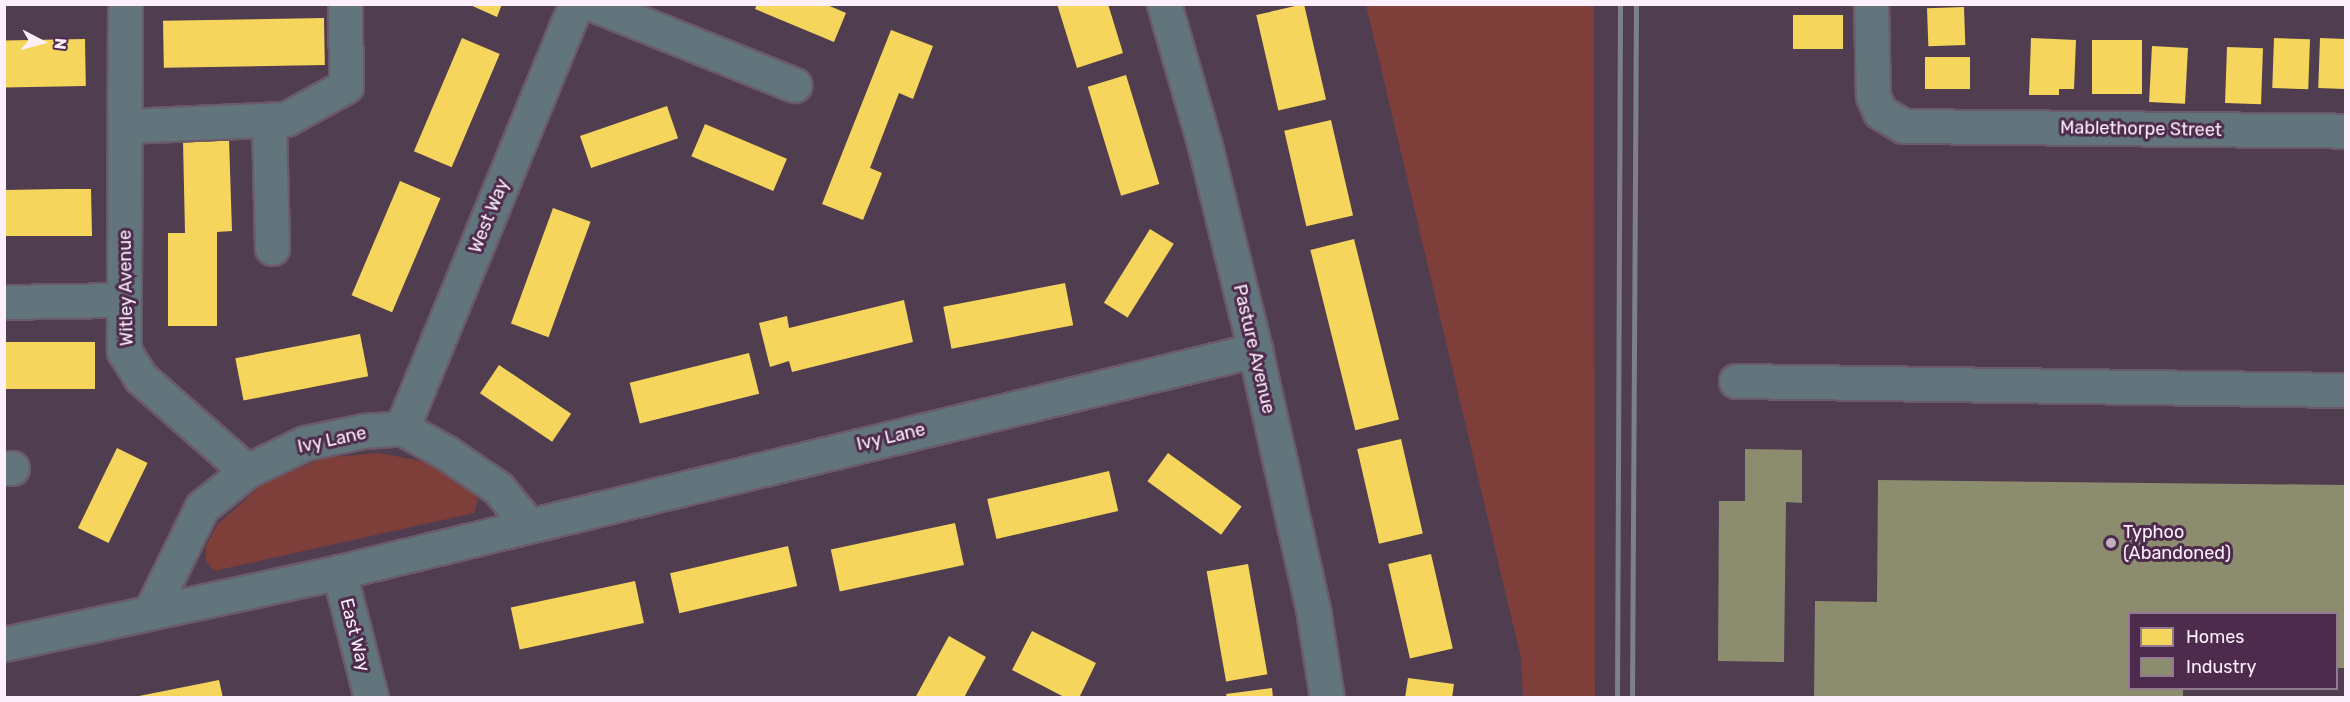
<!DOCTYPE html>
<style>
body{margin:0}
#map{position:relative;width:2350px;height:702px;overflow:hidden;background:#513d50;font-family:Rubik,sans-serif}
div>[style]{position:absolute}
.green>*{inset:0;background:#7e3e3a}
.homes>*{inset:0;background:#f6d55c;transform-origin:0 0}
.industry>*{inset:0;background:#8c8c6e}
.roads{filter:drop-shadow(2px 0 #6b5b6a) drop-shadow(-2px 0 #6b5b6a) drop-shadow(0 2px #6b5b6a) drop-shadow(0 -2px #6b5b6a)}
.minor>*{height:33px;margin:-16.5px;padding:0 16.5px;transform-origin:16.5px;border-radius:16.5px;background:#62747c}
.rail>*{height:4.5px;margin:-2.25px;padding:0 2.25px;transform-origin:2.25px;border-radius:2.25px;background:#7c8089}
.dots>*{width:16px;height:16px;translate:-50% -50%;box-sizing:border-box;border:3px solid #4d2b4c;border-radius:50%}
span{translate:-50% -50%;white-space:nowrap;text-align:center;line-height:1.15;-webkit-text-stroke:6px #4d2b4c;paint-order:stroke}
.street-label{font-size:18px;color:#fdeffc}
.poi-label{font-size:18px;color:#fdeffc}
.left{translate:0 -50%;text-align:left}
.frame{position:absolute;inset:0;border:6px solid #fdeffc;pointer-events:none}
.legend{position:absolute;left:2128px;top:612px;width:210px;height:78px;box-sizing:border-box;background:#4d2b4c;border:2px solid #937992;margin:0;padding:8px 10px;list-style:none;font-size:18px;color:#fdeffc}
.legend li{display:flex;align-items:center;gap:12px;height:30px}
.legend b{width:30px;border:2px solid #937992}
.north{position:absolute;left:12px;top:12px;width:60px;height:60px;-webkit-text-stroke:4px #4d2b4c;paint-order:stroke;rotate:96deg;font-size:16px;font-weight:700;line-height:24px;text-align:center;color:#fdeffc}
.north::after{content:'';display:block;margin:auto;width:21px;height:27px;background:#fdeffc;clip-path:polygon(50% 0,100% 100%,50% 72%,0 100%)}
</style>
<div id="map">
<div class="green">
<i style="clip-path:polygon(1366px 5px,1594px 5px,1595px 697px,1523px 697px,1521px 658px)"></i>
<i style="clip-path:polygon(379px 453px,421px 461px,468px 480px,478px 501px,474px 513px,214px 571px,206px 561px,206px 546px,217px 525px,264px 483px,323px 458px)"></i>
</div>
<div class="homes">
<i style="clip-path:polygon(468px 4px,502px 4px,497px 17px)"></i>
<i style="clip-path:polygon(757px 4px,825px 4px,846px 13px,834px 42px,755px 9px)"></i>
<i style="clip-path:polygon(1057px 4px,1108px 4px,1123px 53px,1077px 68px)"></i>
<i style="left:1304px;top:4px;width:98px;height:49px;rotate:77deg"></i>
<i style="left:1964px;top:7px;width:38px;height:37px;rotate:88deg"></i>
<i style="left:1793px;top:15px;width:50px;height:34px"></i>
<i style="left:324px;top:18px;width:47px;height:161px;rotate:89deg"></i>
<i style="clip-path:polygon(891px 30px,933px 46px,913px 99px,899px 93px,870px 168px,882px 173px,863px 220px,822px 204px)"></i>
<i style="left:462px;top:38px;width:41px;height:123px;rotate:23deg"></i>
<i style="clip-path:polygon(2031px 38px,2076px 40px,2074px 89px,2059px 89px,2059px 95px,2029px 95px)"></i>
<i style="left:2274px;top:38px;width:36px;height:50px;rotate:2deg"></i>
<i style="left:2320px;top:38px;width:26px;height:50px;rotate:2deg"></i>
<i style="left:85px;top:39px;width:47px;height:81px;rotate:89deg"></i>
<i style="left:2092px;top:40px;width:50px;height:54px"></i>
<i style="left:2152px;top:46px;width:36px;height:56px;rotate:3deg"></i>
<i style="left:2227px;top:47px;width:36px;height:56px;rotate:2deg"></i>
<i style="left:1925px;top:57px;width:45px;height:32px"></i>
<i style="left:1126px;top:75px;width:114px;height:40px;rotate:73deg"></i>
<i style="left:667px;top:106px;width:34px;height:92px;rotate:71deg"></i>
<i style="left:1331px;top:120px;width:98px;height:48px;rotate:77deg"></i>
<i style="left:705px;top:124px;width:89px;height:35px;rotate:23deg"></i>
<i style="clip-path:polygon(229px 139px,232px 231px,217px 232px,217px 326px,168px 326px,168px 233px,185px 233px,183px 141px)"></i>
<i style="left:400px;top:181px;width:44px;height:124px;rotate:23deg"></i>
<i style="clip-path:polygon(61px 189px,91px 189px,92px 236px,4px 236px,4px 190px)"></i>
<i style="left:553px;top:208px;width:40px;height:123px;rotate:20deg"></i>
<i style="left:1150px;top:229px;width:28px;height:87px;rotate:32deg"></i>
<i style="left:1354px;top:239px;width:186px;height:45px;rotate:76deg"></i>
<i style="left:1065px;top:283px;width:43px;height:124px;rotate:79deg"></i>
<i style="clip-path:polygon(904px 300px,913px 342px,792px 372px,789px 361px,770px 367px,759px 323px,787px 316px,789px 328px)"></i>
<i style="left:360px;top:334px;width:43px;height:127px;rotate:79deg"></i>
<i style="left:4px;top:342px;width:91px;height:47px"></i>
<i style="left:749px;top:353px;width:42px;height:123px;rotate:76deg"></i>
<i style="left:499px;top:365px;width:87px;height:34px;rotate:34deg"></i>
<i style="left:1401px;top:439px;width:97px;height:45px;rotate:77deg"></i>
<i style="left:117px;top:448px;width:34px;height:89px;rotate:26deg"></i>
<i style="left:1168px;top:453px;width:91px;height:35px;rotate:36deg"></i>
<i style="left:1109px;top:471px;width:41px;height:125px;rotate:77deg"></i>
<i style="left:955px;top:523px;width:43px;height:127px;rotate:78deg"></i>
<i style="left:788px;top:546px;width:41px;height:121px;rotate:77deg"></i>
<i style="left:1431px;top:554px;width:97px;height:44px;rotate:77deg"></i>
<i style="left:1248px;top:564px;width:112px;height:42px;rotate:80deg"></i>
<i style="left:635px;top:581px;width:43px;height:127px;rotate:78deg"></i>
<i style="clip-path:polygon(1032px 631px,1096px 663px,1079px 698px,1066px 698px,1012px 670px)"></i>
<i style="clip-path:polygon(949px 636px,986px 657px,968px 690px,964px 698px,915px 698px)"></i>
<i style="clip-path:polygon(1408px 678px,1454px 684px,1452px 698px,1405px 698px)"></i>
<i style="clip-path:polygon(219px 680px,223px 698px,139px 698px,139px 696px)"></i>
<i style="clip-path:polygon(1272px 688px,1273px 698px,1227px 698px,1226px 694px)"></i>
</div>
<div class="industry">
<i style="clip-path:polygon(1745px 449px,1802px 450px,1802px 503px,1786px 502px,1784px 662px,1718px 661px,1719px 501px,1745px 501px)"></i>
<i style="clip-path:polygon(1878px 480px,2346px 485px,2346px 668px,2336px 668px,2336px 614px,2130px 614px,2130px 688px,2183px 688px,2183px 698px,1814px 698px,1815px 601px,1877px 602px)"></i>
</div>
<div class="roads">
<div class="minor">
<i style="left:125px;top:4px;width:347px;rotate:90.2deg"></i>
<i style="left:124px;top:351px;width:32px;rotate:58deg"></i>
<i style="left:141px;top:378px;width:141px;rotate:41.3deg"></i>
<i style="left:593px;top:4px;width:217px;rotate:21.9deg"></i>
<i style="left:1164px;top:4px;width:148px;rotate:73.9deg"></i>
<i style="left:1205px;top:146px;width:210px;rotate:76.2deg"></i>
<i style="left:1255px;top:350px;width:271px;rotate:77.4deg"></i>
<i style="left:1314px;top:615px;width:84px;rotate:81.1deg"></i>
<i style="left:1871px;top:4px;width:92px;rotate:88.8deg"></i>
<i style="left:1873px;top:96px;width:17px;rotate:66deg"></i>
<i style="left:1880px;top:112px;width:27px;rotate:31deg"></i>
<i style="left:1903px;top:126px;width:443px;rotate:0.6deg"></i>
<i style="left:269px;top:123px;width:125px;rotate:88.6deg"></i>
<i style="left:126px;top:126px;width:160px;rotate:-2.5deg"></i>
<i style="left:286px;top:119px;width:68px;rotate:-28.8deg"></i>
<i style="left:346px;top:86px;width:82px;rotate:-90.7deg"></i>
<i style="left:4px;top:302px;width:119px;rotate:-1deg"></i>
<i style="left:1736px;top:381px;width:610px;rotate:0.85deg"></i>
<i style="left:402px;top:428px;width:458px;rotate:-67.7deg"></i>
<i style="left:4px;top:468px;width:8px"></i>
<i style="left:339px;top:572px;width:130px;rotate:75.7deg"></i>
<i style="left:151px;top:611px;width:116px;rotate:-63.9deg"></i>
<i style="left:202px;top:507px;width:58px;rotate:-38.7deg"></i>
<i style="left:247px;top:471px;width:64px;rotate:-25.8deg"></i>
<i style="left:305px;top:443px;width:59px;rotate:-11.7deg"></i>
<i style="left:363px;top:431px;width:39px;rotate:-4deg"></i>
<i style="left:402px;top:428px;width:49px;rotate:29.2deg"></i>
<i style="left:445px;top:452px;width:64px;rotate:34.2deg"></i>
<i style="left:498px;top:488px;width:45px;rotate:50.4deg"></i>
<i style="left:4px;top:644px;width:343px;rotate:-12.1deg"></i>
<i style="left:339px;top:572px;width:943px;rotate:-13.62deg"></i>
</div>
</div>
<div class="rail">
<i style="left:1617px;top:698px;width:694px;rotate:-89.75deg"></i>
<i style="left:1632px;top:698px;width:694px;rotate:-89.67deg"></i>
</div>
<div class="dots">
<i style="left:2111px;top:543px;background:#c1b1c0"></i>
</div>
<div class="street-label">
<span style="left:2141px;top:129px;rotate:1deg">Mablethorpe Street</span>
<span style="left:489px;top:216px;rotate:-68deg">West Way</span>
<span style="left:126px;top:288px;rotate:-91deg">Witley Avenue</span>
<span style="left:1254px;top:349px;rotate:77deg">Pasture Avenue</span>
<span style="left:891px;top:437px;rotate:-13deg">Ivy Lane</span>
<span style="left:332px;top:440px;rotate:-12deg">Ivy Lane</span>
<span style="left:355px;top:635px;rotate:76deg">East Way</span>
</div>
<div class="poi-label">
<span class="left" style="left:2123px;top:543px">Typhoo<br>(Abandoned)</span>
</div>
<div class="frame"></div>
<ul class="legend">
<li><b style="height:16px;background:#f6d55c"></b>Homes</li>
<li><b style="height:16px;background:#8c8c6e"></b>Industry</li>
</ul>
<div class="north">N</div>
</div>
